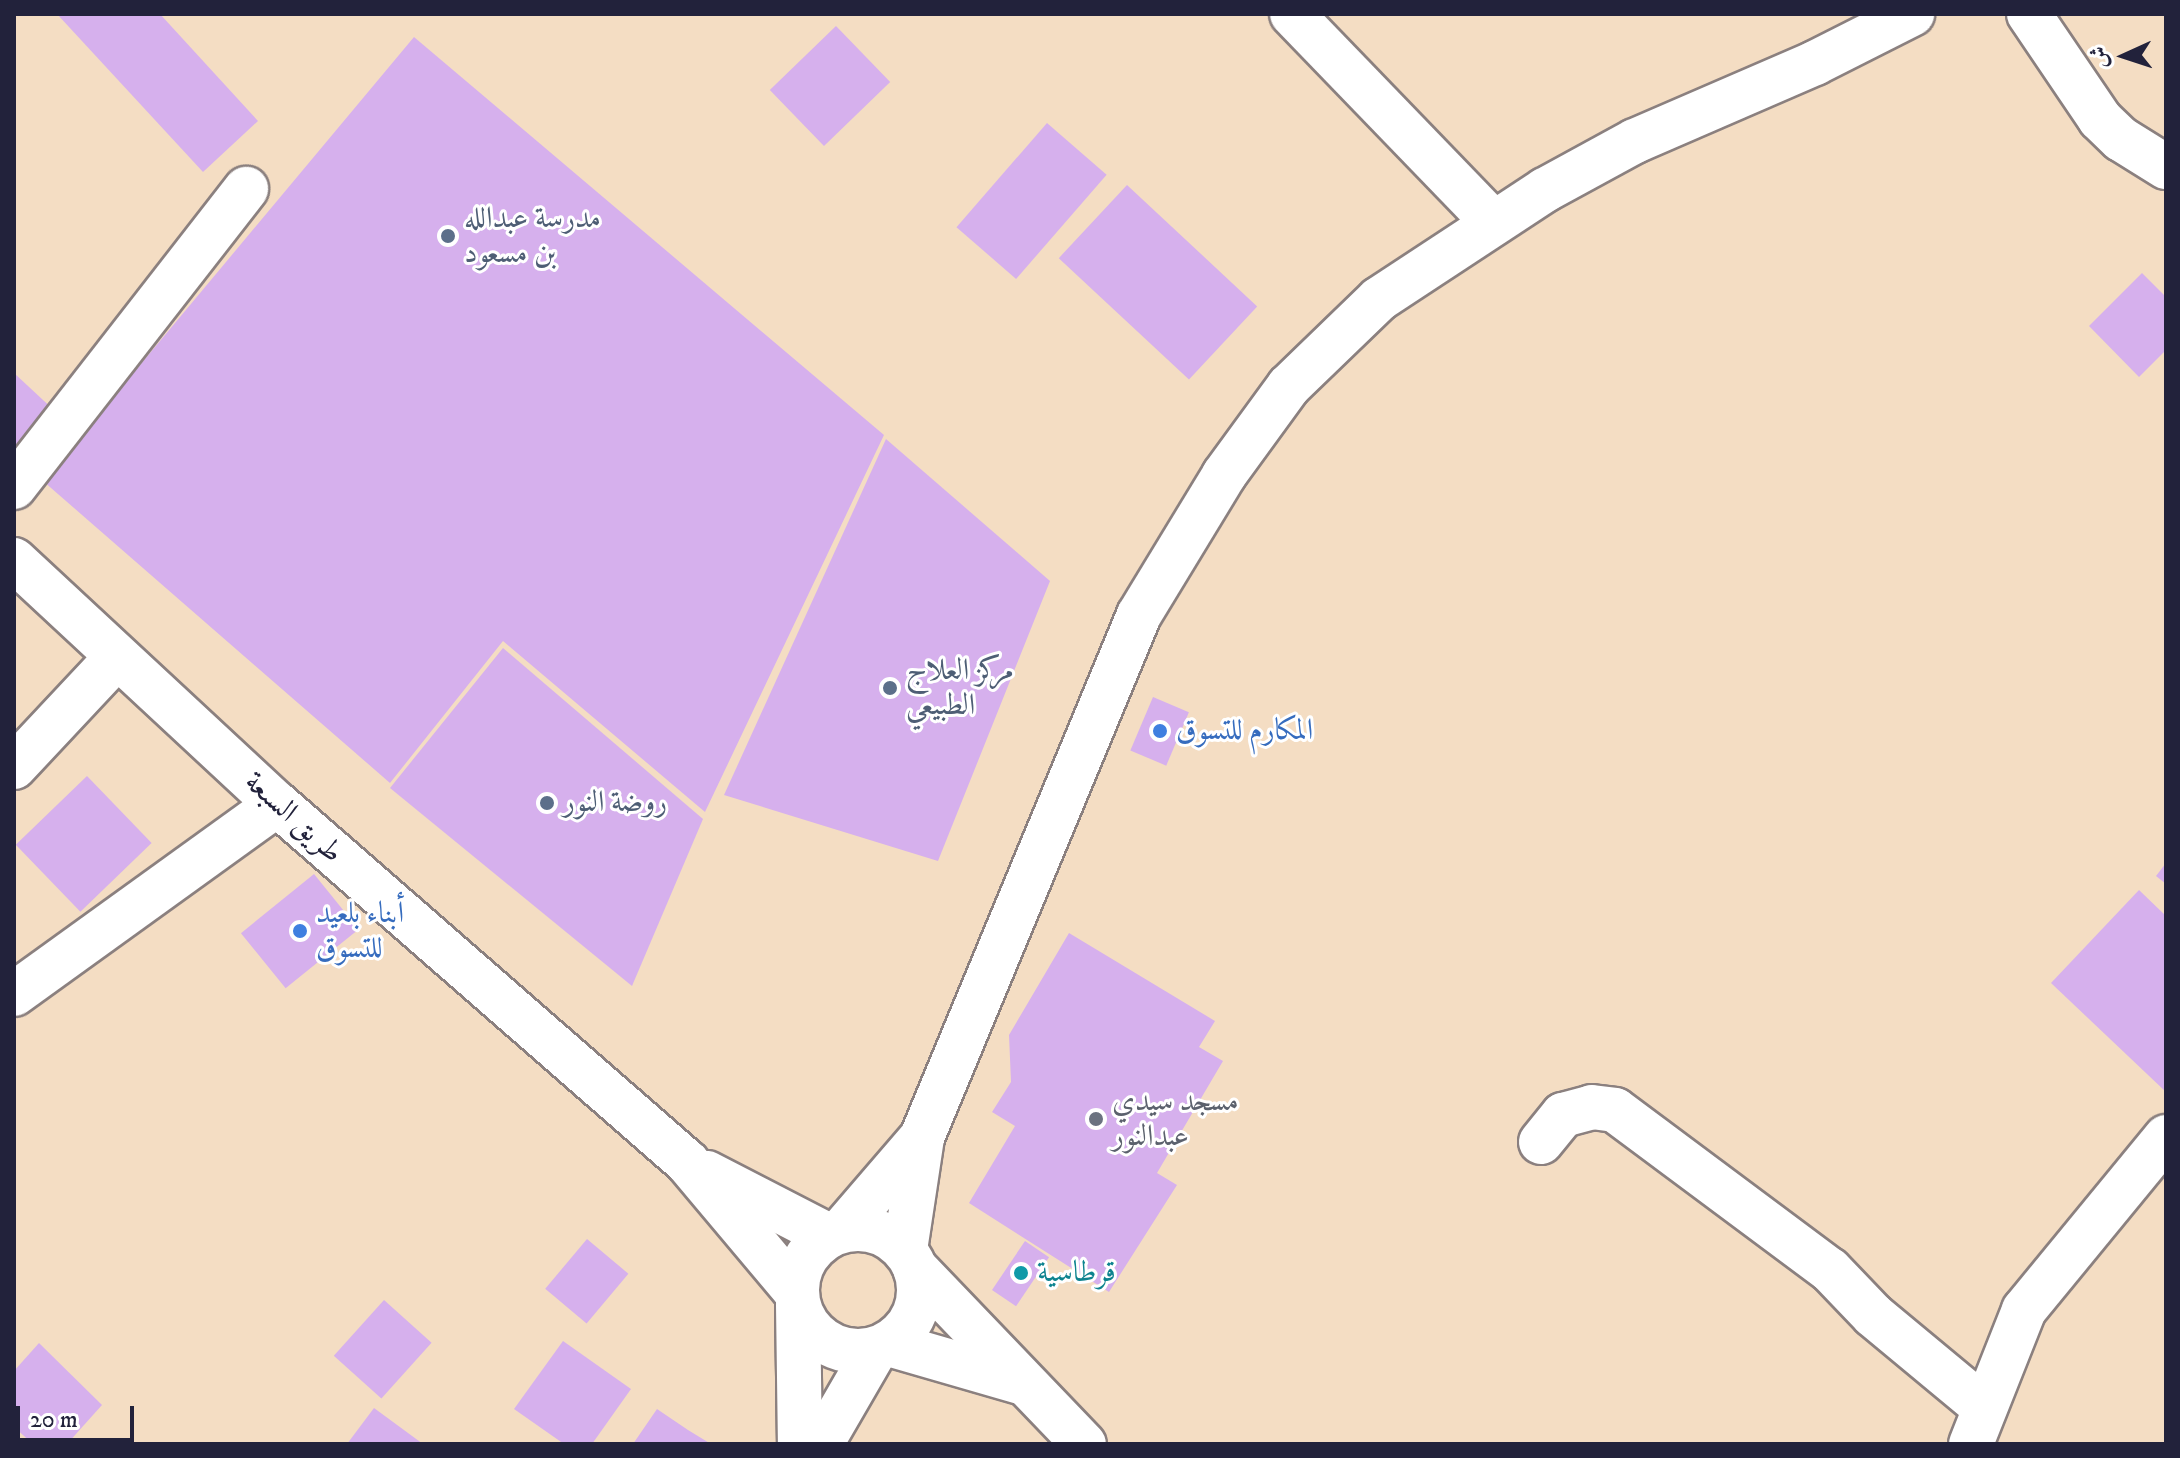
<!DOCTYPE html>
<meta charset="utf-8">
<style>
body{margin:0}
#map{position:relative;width:2180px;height:1458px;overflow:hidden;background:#f4ddc3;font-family:"IM FELL DW Pica",Amiri,serif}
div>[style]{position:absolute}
.building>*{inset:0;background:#d6b0ed;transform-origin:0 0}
.roads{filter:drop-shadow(2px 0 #8b807f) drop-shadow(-2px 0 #8b807f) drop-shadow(0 2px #8b807f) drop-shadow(0 -2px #8b807f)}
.minor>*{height:44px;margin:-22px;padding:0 22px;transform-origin:22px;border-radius:22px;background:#fff}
.minor>.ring{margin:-22px;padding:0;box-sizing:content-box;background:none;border:44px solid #fff;border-radius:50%}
.dots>*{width:22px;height:22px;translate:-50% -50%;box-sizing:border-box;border:4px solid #fff;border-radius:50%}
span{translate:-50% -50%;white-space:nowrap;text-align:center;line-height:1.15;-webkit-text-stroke:6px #fff;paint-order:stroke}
.service-label{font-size:30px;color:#4e5e75}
.left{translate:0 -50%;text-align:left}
.shop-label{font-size:30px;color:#366cbe}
.street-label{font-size:30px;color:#22223b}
.worship-label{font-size:30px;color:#5b616d}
.culture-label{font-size:30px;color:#0d838f}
.frame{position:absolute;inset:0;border:16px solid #22223b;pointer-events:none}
.north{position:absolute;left:2084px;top:16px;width:80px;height:80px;-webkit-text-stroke:6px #fff;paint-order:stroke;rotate:267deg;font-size:22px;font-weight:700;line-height:32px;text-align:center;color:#22223b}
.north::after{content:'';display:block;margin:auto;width:28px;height:36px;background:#22223b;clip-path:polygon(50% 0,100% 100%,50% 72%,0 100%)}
.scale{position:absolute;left:16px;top:1406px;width:118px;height:36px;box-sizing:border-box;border:4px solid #22223b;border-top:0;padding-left:10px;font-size:24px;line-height:28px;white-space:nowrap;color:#22223b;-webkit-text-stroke:6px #fff;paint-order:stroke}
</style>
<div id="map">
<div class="building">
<i style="clip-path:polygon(57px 14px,160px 14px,258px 121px,203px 172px)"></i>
<i style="left:836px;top:26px;width:78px;height:92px;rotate:46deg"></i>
<i style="clip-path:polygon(414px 37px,884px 435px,705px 812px,503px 641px,390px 783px,43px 481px)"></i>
<i style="left:1047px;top:123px;width:79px;height:138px;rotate:41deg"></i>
<i style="left:1127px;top:185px;width:178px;height:100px;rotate:43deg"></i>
<i style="clip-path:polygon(2142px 273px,2166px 297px,2166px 350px,2139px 377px,2089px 326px)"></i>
<i style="clip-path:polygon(14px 373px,57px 413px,14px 461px)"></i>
<i style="clip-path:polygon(886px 439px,1050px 581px,938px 861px,724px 795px)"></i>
<i style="clip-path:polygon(503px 648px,703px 819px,632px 986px,390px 788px)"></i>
<i style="left:1153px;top:697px;width:39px;height:58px;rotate:23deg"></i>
<i style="left:87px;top:776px;width:93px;height:99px;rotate:46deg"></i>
<i style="clip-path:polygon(2166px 863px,2166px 884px,2156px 876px)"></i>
<i style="left:314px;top:874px;width:71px;height:94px;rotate:51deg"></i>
<i style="clip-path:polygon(2139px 890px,2166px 916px,2166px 1092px,2051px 983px)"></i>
<i style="clip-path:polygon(1069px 933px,1215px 1021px,1199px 1047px,1223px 1061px,1157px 1173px,1177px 1185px,1109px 1292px,969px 1203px,1015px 1126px,992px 1112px,1011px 1082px,1009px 1035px)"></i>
<i style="left:587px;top:1239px;width:54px;height:65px;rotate:40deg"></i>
<i style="left:1025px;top:1241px;width:29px;height:59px;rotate:34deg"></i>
<i style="left:384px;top:1300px;width:64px;height:75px;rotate:42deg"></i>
<i style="clip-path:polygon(563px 1341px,631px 1389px,592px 1444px,564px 1444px,514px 1409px)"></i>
<i style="clip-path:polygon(39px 1343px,102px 1405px,67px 1444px,33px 1444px,14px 1427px,14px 1371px)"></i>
<i style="clip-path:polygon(374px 1408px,423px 1444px,347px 1444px)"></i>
<i style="clip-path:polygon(657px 1409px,688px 1430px,711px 1444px,633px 1444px)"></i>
</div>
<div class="roads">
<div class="minor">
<i style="left:1292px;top:14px;width:289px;rotate:46deg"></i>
<i style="left:2029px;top:14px;width:127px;rotate:55.9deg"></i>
<i style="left:2100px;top:119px;width:29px;rotate:44deg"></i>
<i style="left:2121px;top:139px;width:53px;rotate:31.9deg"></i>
<i style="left:14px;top:487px;width:378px;rotate:-52.1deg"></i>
<i style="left:14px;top:560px;width:359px;rotate:42.9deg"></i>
<i style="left:277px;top:804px;width:544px;rotate:41.13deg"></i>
<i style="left:687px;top:1162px;width:170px;rotate:50deg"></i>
<i style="left:14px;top:767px;width:149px;rotate:-46.9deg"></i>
<i style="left:14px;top:994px;width:324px;rotate:-35.8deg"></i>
<i style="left:1541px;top:1142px;width:35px;rotate:-51deg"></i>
<i style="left:1563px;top:1115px;width:30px;rotate:-15deg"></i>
<i style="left:1592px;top:1107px;width:23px;rotate:7deg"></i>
<i style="left:1615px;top:1110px;width:268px;rotate:36.7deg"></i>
<i style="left:1830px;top:1270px;width:62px;rotate:46.3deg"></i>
<i style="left:1873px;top:1315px;width:144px;rotate:39.7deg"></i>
<i style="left:707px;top:1173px;width:137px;rotate:27.3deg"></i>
<i class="ring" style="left:797px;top:1229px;width:78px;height:78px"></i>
<i style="left:842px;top:1230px;width:123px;rotate:-49.3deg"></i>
<i style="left:905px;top:1250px;width:114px;rotate:-81.4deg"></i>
<i style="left:922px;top:1137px;width:565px;rotate:-67.43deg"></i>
<i style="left:1139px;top:615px;width:164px;rotate:-58.7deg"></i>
<i style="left:1224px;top:475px;width:110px;rotate:-53.9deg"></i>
<i style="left:1289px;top:386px;width:125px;rotate:-44deg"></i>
<i style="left:1379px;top:299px;width:199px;rotate:-33.3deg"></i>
<i style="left:1545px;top:190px;width:102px;rotate:-28.6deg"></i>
<i style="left:1635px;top:141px;width:196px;rotate:-23.4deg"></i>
<i style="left:1815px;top:63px;width:109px;rotate:-26.8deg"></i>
<i style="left:915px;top:1268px;width:244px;rotate:46.2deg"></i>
<i style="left:798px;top:1305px;width:139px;rotate:89.2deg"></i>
<i style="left:889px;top:1344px;width:136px;rotate:16.2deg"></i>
<i style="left:821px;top:1444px;width:110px;rotate:-59.9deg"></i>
<i style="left:1971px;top:1444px;width:144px;rotate:-68.4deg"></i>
<i style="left:2024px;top:1310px;width:224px;rotate:-50.6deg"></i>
</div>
</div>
<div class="dots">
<i style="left:448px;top:236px;background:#5c6f8a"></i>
<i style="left:890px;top:688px;background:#5c6f8a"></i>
<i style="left:1160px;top:731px;background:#3f7fe0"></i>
<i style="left:547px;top:803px;background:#5c6f8a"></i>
<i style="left:300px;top:931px;background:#3f7fe0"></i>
<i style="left:1096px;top:1119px;background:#6b7280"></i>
<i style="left:1021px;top:1273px;background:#0f9aa8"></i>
</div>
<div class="service-label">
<span class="left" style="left:464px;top:236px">مدرسة عبدالله<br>بن مسعود</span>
<span class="left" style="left:906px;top:688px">مركز العلاج<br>الطبيعي</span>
<span class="left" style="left:563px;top:803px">روضة النور</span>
</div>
<div class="shop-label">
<span class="left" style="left:1176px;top:731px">المكارم للتسوق</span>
<span class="left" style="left:316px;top:931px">أبناء بلعيد<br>للتسوق</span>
</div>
<div class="street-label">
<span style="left:293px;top:818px;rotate:42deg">طريق السبعة</span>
</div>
<div class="worship-label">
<span class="left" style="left:1112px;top:1119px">مسجد سيدي<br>عبدالنور</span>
</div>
<div class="culture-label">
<span class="left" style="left:1037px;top:1273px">قرطاسية</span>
</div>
<div class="frame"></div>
<div class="north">ش</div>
<div class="scale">20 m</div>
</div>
